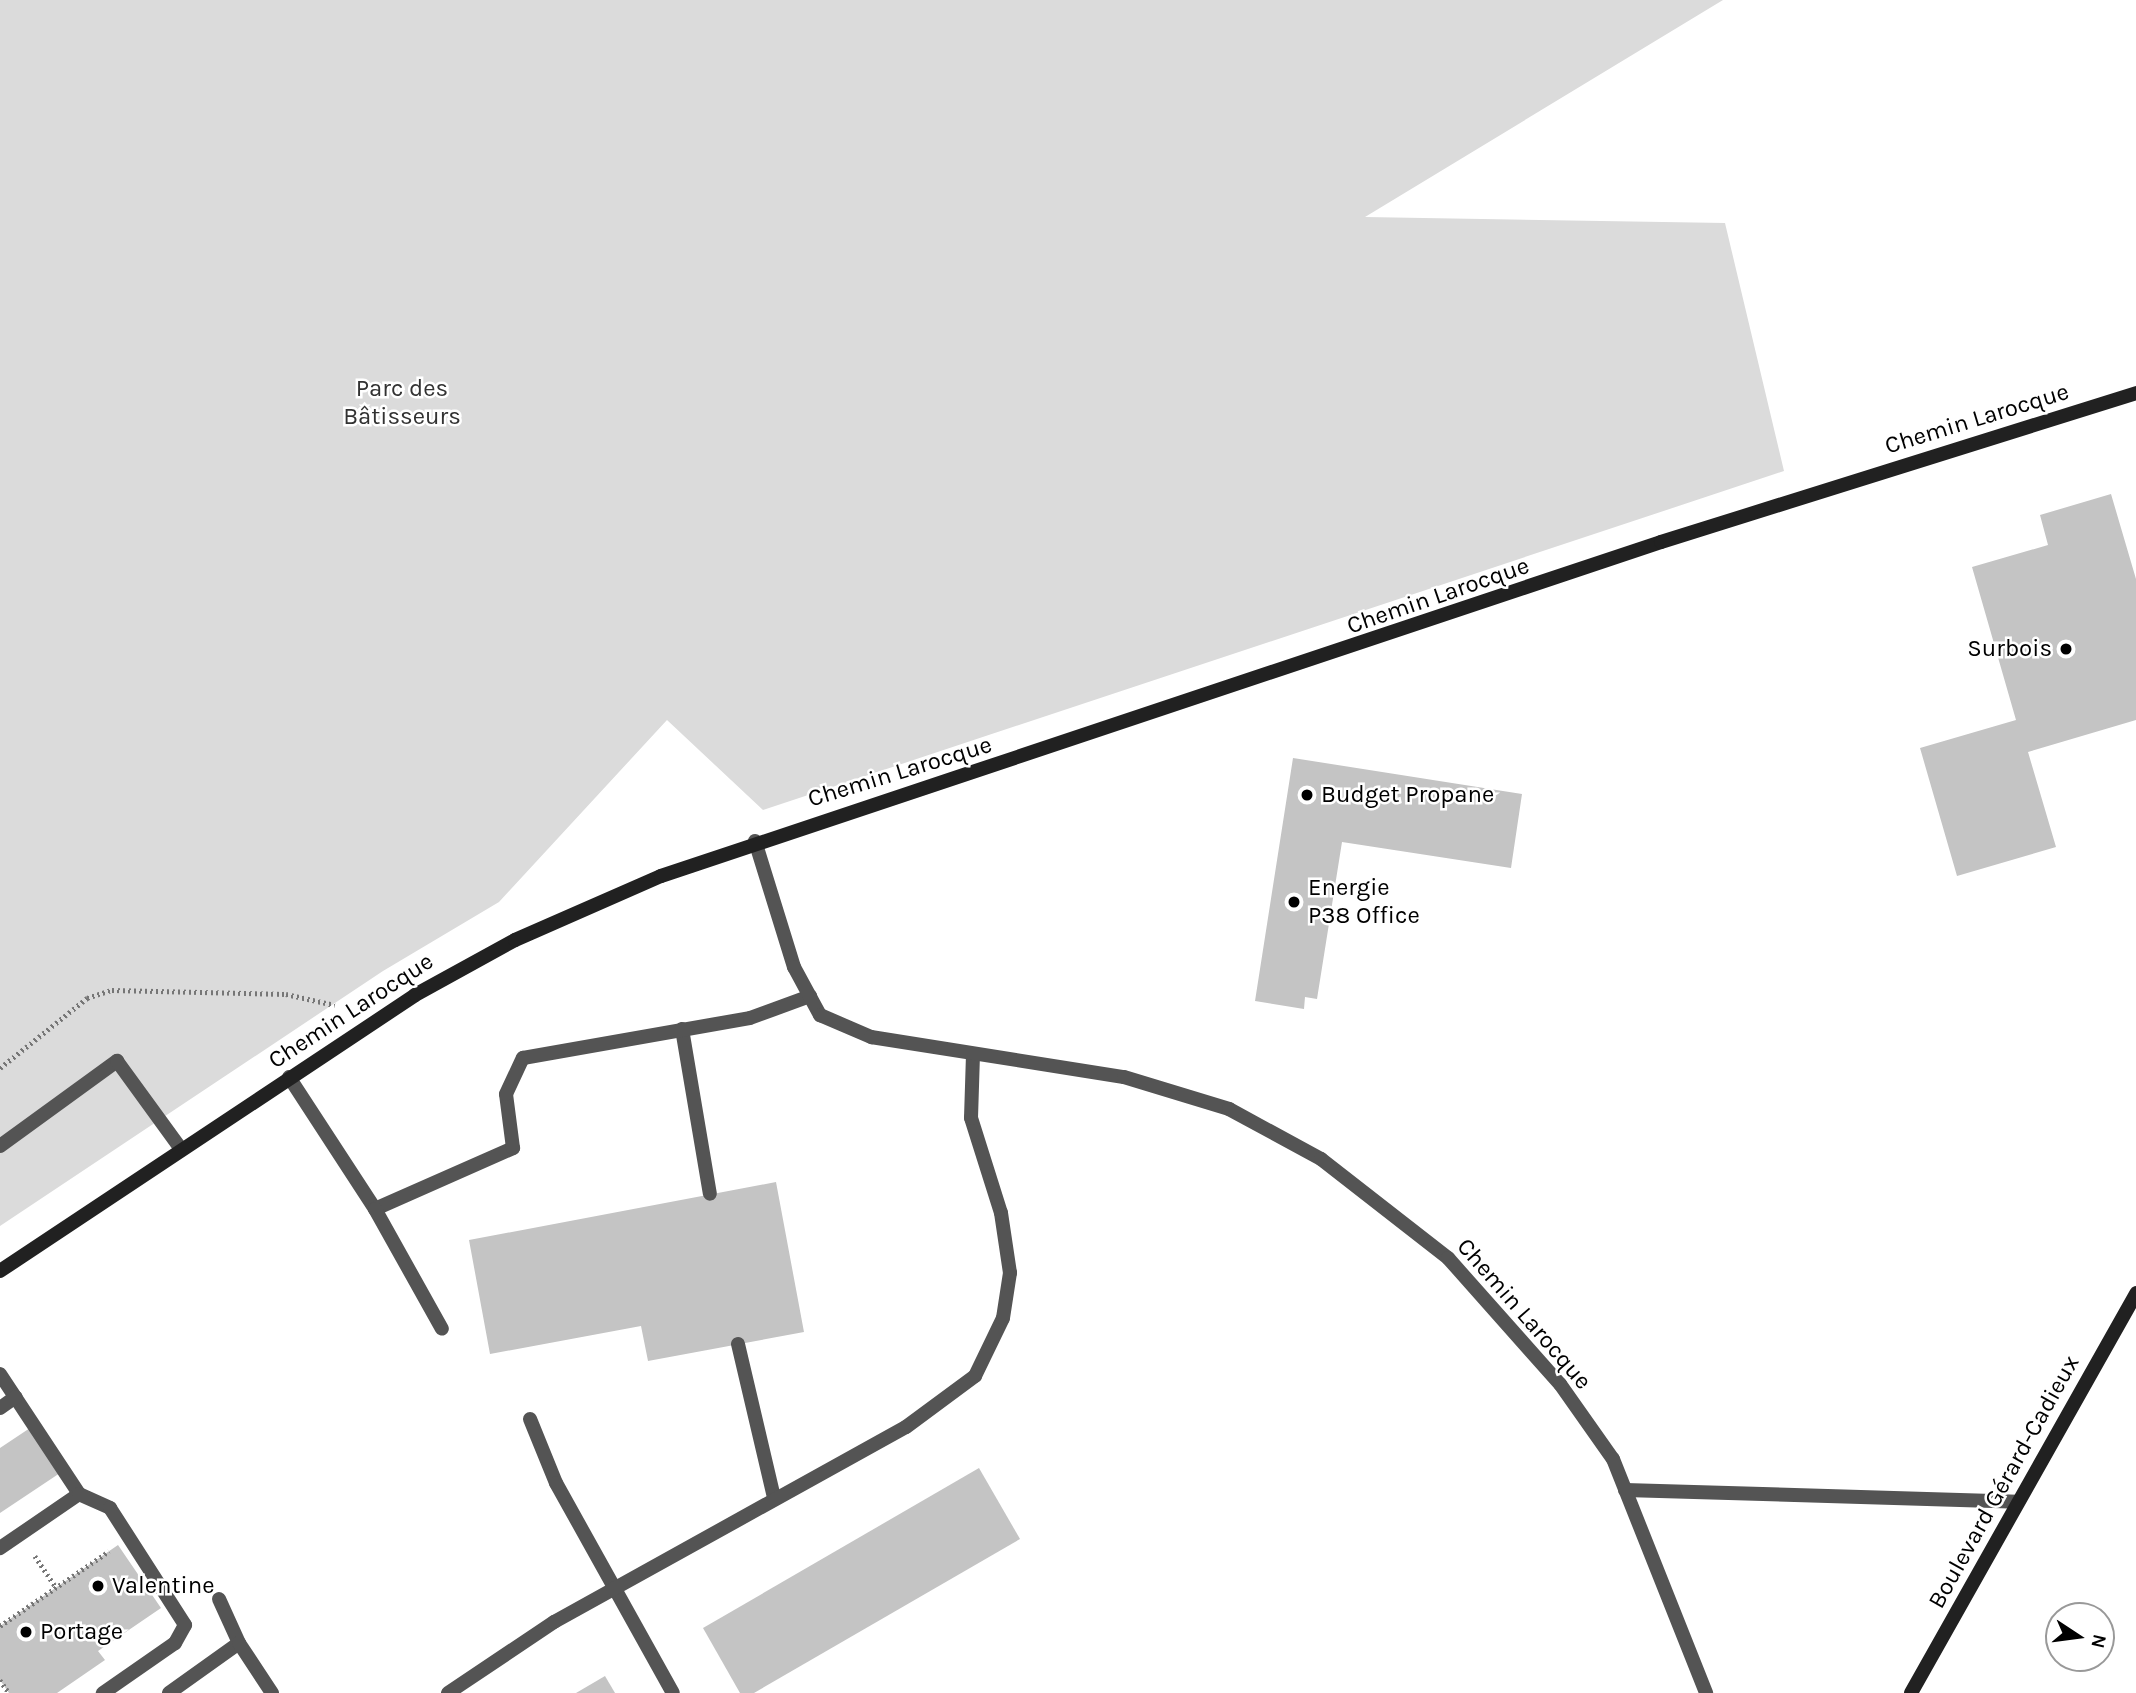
<!DOCTYPE html>
<meta charset="utf-8">
<style>
body{margin:0}
#map{position:relative;width:2136px;height:1693px;overflow:hidden;background:#fff;font-family:Karla,sans-serif}
div>[style]{position:absolute}
.green>*{inset:0;background:#dbdbdb}
.building>*{inset:0;background:#c4c4c4}
.path>*{height:4.5px;margin-top:-2.25px;transform-origin:0;background:repeating-linear-gradient(90deg,#767676 0 2px,transparent 0 5.5px)}
.service>*{height:14px;margin:-7px;padding:0 7px;transform-origin:7px;border-radius:7px;background:#545454}
.minor>*{height:14px;margin:-7px;padding:0 7px;transform-origin:7px;border-radius:7px;background:#545454}
.secondary>*{height:14px;margin:-7px;padding:0 7px;transform-origin:7px;border-radius:7px;background:#212121}
.dots>*{width:19px;height:19px;translate:-50% -50%;box-sizing:border-box;border:4px solid #fff;border-radius:50%}
span{translate:-50% -50%;white-space:nowrap;text-align:center;line-height:1.15;-webkit-text-stroke:5px #fff;paint-order:stroke}
.park-label{font-size:24px;color:#323232}
.street-label{font-size:24px;color:#000}
.poi-label{font-size:24px;color:#000}
.right{translate:-100% -50%;text-align:right}
.left{translate:0 -50%;text-align:left}
.north{position:absolute;left:2045px;top:1602px;width:70px;height:70px;box-sizing:border-box;background:#fff;border:2px solid #999;border-radius:50%;rotate:103deg;font-size:19px;font-weight:700;line-height:28px;text-align:center;color:#000}
.north::after{content:'';display:block;margin:auto;width:24px;height:32px;background:#000;clip-path:polygon(50% 0,100% 100%,50% 72%,0 100%)}
</style>
<div id="map">
<div class="green">
<i style="clip-path:polygon(0 0,1723px 0,1365px 217px,1725px 223px,1784px 471px,763px 810px,667px 720px,499px 902px,383px 971px,0 1226px)"></i>
</div>
<div class="building">
<i style="clip-path:polygon(2111px 494px,2136px 579px,2136px 720px,2028px 752px,2056px 847px,1957px 876px,1920px 748px,2016px 720px,1972px 567px,2048px 545px,2040px 515px)"></i>
<i style="clip-path:polygon(1293px 758px,1522px 794px,1511px 868px,1342px 842px,1317px 999px,1305px 997px,1304px 1009px,1255px 1001px)"></i>
<i style="clip-path:polygon(776px 1182px,804px 1332px,648px 1361px,641px 1326px,490px 1354px,469px 1240px)"></i>
<i style="clip-path:polygon(30px 1428px,60px 1473px,0 1513px,0 1448px)"></i>
<i style="clip-path:polygon(979px 1468px,1020px 1539px,754px 1693px,740px 1693px,703px 1628px)"></i>
<i style="clip-path:polygon(118px 1545px,161px 1608px,98px 1651px,105px 1660px,57px 1693px,9px 1693px,0 1680px,0 1626px)"></i>
<i style="clip-path:polygon(605px 1676px,615px 1693px,576px 1693px)"></i>
</div>
<div class="path">
<i style="left:0;top:1068px;width:112px;rotate:-38.8deg"></i>
<i style="left:87px;top:998px;width:26px;rotate:-18deg"></i>
<i style="left:112px;top:990px;width:174px;rotate:1.3deg"></i>
<i style="left:286px;top:994px;width:50px;rotate:12.7deg"></i>
<i style="left:35px;top:1556px;width:37px;rotate:56deg"></i>
<i style="left:0;top:1626px;width:132px;rotate:-34.5deg"></i>
<i style="left:0;top:1680px;width:16px;rotate:55deg"></i>
</div>
<div class="service">
<i style="left:682px;top:1029px;width:167px;rotate:80.4deg"></i>
<i style="left:289px;top:1077px;width:158px;rotate:56.9deg"></i>
<i style="left:375px;top:1209px;width:151px;rotate:-23.8deg"></i>
<i style="left:513px;top:1148px;width:54px;rotate:-97.4deg"></i>
<i style="left:506px;top:1094px;width:40px;rotate:-65deg"></i>
<i style="left:523px;top:1058px;width:230px;rotate:-10deg"></i>
<i style="left:750px;top:1018px;width:64px;rotate:-20.1deg"></i>
<i style="left:0;top:1146px;width:145px;rotate:-36deg"></i>
<i style="left:117px;top:1061px;width:109px;rotate:54deg"></i>
<i style="left:375px;top:1209px;width:137px;rotate:60.8deg"></i>
<i style="left:738px;top:1344px;width:157px;rotate:76.8deg"></i>
<i style="left:0;top:1374px;width:144px;rotate:56.6deg"></i>
<i style="left:79px;top:1494px;width:96px;rotate:145.6deg"></i>
<i style="left:0;top:1408px;width:19px;rotate:-35deg"></i>
<i style="left:530px;top:1419px;width:69px;rotate:67.9deg"></i>
<i style="left:556px;top:1483px;width:240px;rotate:60.9deg"></i>
<i style="left:1625px;top:1490px;width:393px;rotate:1.7deg"></i>
<i style="left:79px;top:1494px;width:34px;rotate:24deg"></i>
<i style="left:110px;top:1508px;width:139px;rotate:57.3deg"></i>
<i style="left:185px;top:1625px;width:21px;rotate:119deg"></i>
<i style="left:175px;top:1643px;width:88px;rotate:145.2deg"></i>
<i style="left:219px;top:1599px;width:48px;rotate:65.6deg"></i>
<i style="left:169px;top:1693px;width:86px;rotate:-35.5deg"></i>
<i style="left:239px;top:1643px;width:60px;rotate:56.6deg"></i>
<i style="left:448px;top:1693px;width:128px;rotate:-33.8deg"></i>
<i style="left:554px;top:1622px;width:402px;rotate:-29deg"></i>
<i style="left:906px;top:1427px;width:86px;rotate:-36.5deg"></i>
<i style="left:975px;top:1376px;width:64px;rotate:-64.2deg"></i>
<i style="left:1003px;top:1318px;width:46px;rotate:-81.2deg"></i>
<i style="left:1010px;top:1273px;width:61px;rotate:-98.5deg"></i>
<i style="left:1001px;top:1213px;width:100px;rotate:-107.5deg"></i>
<i style="left:971px;top:1118px;width:62px;rotate:-88.2deg"></i>
</div>
<div class="minor">
<i style="left:755px;top:841px;width:132px;rotate:72.8deg"></i>
<i style="left:794px;top:967px;width:55px;rotate:61.6deg"></i>
<i style="left:820px;top:1015px;width:56px;rotate:23.3deg"></i>
<i style="left:871px;top:1037px;width:256px;rotate:9deg"></i>
<i style="left:1124px;top:1077px;width:110px;rotate:16.9deg"></i>
<i style="left:1229px;top:1109px;width:105px;rotate:28.5deg"></i>
<i style="left:1321px;top:1159px;width:161px;rotate:37.9deg"></i>
<i style="left:1448px;top:1258px;width:169px;rotate:48.4deg"></i>
<i style="left:1560px;top:1384px;width:92px;rotate:54.8deg"></i>
<i style="left:1613px;top:1459px;width:252px;rotate:68.3deg"></i>
</div>
<div class="secondary">
<i style="left:0;top:1271px;width:498px;rotate:-33.6deg"></i>
<i style="left:415px;top:995px;width:114px;rotate:-28.8deg"></i>
<i style="left:515px;top:940px;width:159px;rotate:-23.7deg"></i>
<i style="left:661px;top:876px;width:1054px;rotate:-18.47deg"></i>
<i style="left:1661px;top:542px;width:498px;rotate:-17.4deg"></i>
<i style="left:1911px;top:1693px;width:459px;rotate:-60.6deg"></i>
</div>
<div class="dots">
<i style="left:2066px;top:649px;background:#000"></i>
<i style="left:1307px;top:795px;background:#000"></i>
<i style="left:1294px;top:902px;background:#000"></i>
<i style="left:98px;top:1586px;background:#000"></i>
<i style="left:26px;top:1632px;background:#000"></i>
</div>
<div class="park-label">
<span style="left:402px;top:403px">Parc des<br>Bâtisseurs</span>
</div>
<div class="street-label">
<span style="left:1977px;top:419px;rotate:-17deg">Chemin Larocque</span>
<span style="left:1438px;top:596px;rotate:-19deg">Chemin Larocque</span>
<span style="left:900px;top:772px;rotate:-17deg">Chemin Larocque</span>
<span style="left:351px;top:1011px;rotate:-33deg">Chemin Larocque</span>
<span style="left:1524px;top:1314px;rotate:49deg">Chemin Larocque</span>
<span style="left:2004px;top:1482px;rotate:-61deg">Boulevard Gérard-Cadieux</span>
</div>
<div class="poi-label">
<span class="right" style="left:2052px;top:649px">Surbois</span>
<span class="left" style="left:1321px;top:795px">Budget Propane</span>
<span class="left" style="left:1308px;top:902px">Energie<br>P38 Office</span>
<span class="left" style="left:112px;top:1586px">Valentine</span>
<span class="left" style="left:40px;top:1632px">Portage</span>
</div>
<div class="north">N</div>
</div>
